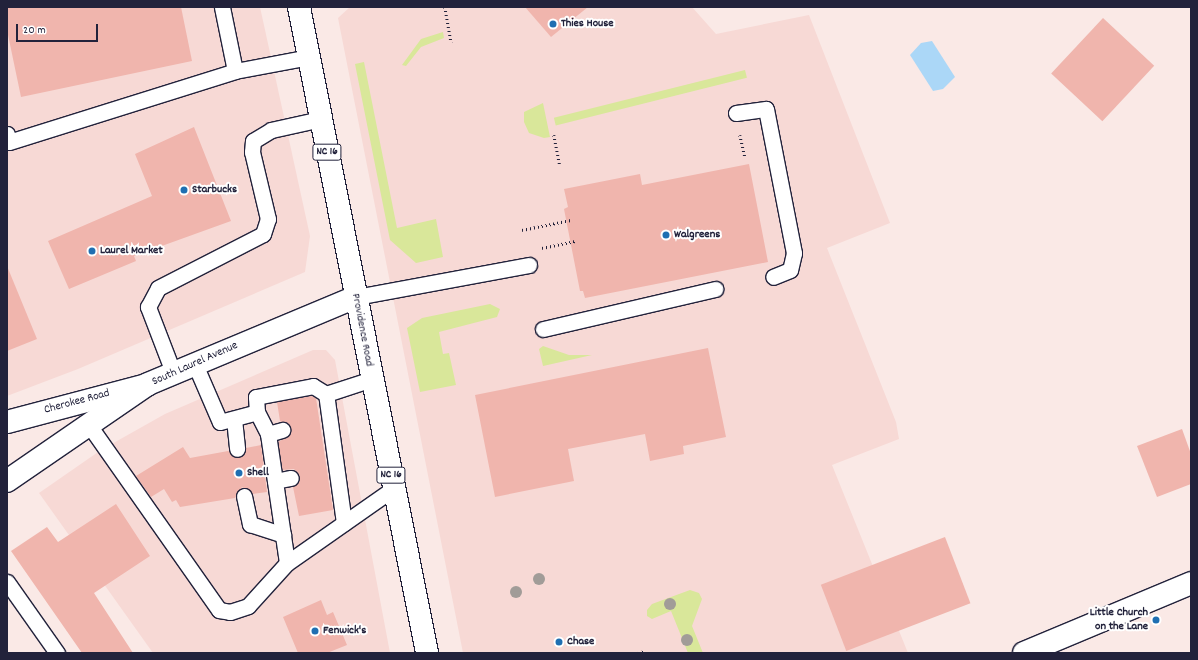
<!DOCTYPE html>
<style>
body{margin:0}
#map{position:relative;width:1198px;height:660px;overflow:hidden;background:#fae9e6;font-family:Dekko,sans-serif}
div>[style]{position:absolute}
.built>*{inset:0;background:#f7d9d5}
.green>*{inset:0;background:#d9e79a;transform-origin:0 0}
.water>*{inset:0;background:#abd7f7}
.building>*{inset:0;background:#f0b5ad;transform-origin:0 0}
.path>*{height:2.5px;margin-top:-1.25px;transform-origin:0;background:repeating-linear-gradient(90deg,#22223b 0 1px,transparent 0 4px)}
.roads{filter:drop-shadow(1px 0 #22223b) drop-shadow(-1px 0 #22223b) drop-shadow(0 1px #22223b) drop-shadow(0 -1px #22223b)}
.service>*{height:15px;margin:-7.5px;padding:0 7.5px;transform-origin:7.5px;border-radius:7.5px;background:#fff}
.minor>*{height:22px;margin:-11px;padding:0 11px;transform-origin:11px;border-radius:11px;background:#fff}
.tertiary>*{height:22px;margin:-11px;padding:0 11px;transform-origin:11px;border-radius:11px;background:#fff}
.primary>*{height:22px;margin:-11px;padding:0 11px;transform-origin:11px;border-radius:11px;background:#fff}
.trees>*{width:12px;height:12px;margin:-6px;border-radius:50%;background:#a19c98}
.dots>*{width:11px;height:11px;translate:-50% -50%;box-sizing:border-box;border:2px solid #fff;border-radius:50%}
span{translate:-50% -50%;white-space:nowrap;text-align:center;line-height:1.15;-webkit-text-stroke:4px #fff;paint-order:stroke}
.shield-label span{padding:1px 3px;background:#fff;border:1px solid;border-radius:3px;-webkit-text-stroke-width:0}
.shield-label{font-size:11px;color:#22223b;font-weight:700}
.poi-label{font-size:12px;color:#22223b;font-weight:700}
.left{translate:0 -50%;text-align:left}
.right{translate:-100% -50%;text-align:right}
.street-label{font-size:12px;color:#22223b}
.frame{position:absolute;inset:0;border:8px solid #22223b;pointer-events:none}
.scale{position:absolute;left:16px;top:24px;width:82px;height:18px;box-sizing:border-box;border:2px solid #22223b;border-top:0;padding-left:5px;font-size:12px;line-height:14px;white-space:nowrap;color:#22223b;-webkit-text-stroke:3px #fff;paint-order:stroke}
</style>
<div id="map">
<div class="built">
<i style="clip-path:polygon(7px 7px,260px 7px,310px 236px,305px 272px,78px 369px,7px 396px)"></i>
<i style="clip-path:polygon(350px 7px,692px 7px,716px 34px,809px 15px,890px 223px,827px 248px,896px 422px,899px 439px,832px 465px,908px 653px,463px 653px,338px 18px)"></i>
<i style="clip-path:polygon(313px 350px,326px 350px,335px 360px,390px 653px,153px 653px,39px 493px,101px 450px,165px 414px)"></i>
</div>
<div class="green">
<i style="clip-path:polygon(443px 32px,444px 38px,421px 47px,406px 66px,402px 65px,421px 39px)"></i>
<i style="clip-path:polygon(364px 62px,397px 228px,436px 219px,443px 257px,416px 263px,390px 240px,355px 64px)"></i>
<i style="left:745px;top:70px;width:8px;height:197px;rotate:76deg"></i>
<i style="clip-path:polygon(543px 103px,550px 137px,544px 138px,529px 133px,524px 122px,524px 112px)"></i>
<i style="clip-path:polygon(490px 304px,500px 309px,497px 317px,439px 332px,443px 354px,449px 353px,456px 385px,420px 392px,407px 328px,422px 318px)"></i>
<i style="clip-path:polygon(543px 346px,569px 355px,592px 355px,543px 366px,539px 349px)"></i>
<i style="clip-path:polygon(690px 590px,699px 593px,702px 599px,692px 626px,703px 653px,688px 653px,671px 611px,652px 619px,647px 616px,647px 610px,652px 604px)"></i>
</div>
<div class="water">
<i style="clip-path:polygon(932px 41px,955px 77px,943px 89px,933px 91px,910px 55px,921px 43px)"></i>
</div>
<div class="building">
<i style="clip-path:polygon(7px 7px,181px 7px,192px 61px,21px 97px,7px 30px)"></i>
<i style="clip-path:polygon(525px 7px,588px 7px,551px 37px)"></i>
<i style="left:1103px;top:18px;width:70px;height:76px;rotate:43deg"></i>
<i style="clip-path:polygon(194px 127px,231px 221px,134px 256px,136px 261px,69px 289px,48px 241px,152px 196px,135px 154px)"></i>
<i style="clip-path:polygon(749px 164px,768px 262px,585px 298px,583px 291px,580px 291px,564px 209px,568px 207px,564px 189px,640px 174px,642px 185px)"></i>
<i style="clip-path:polygon(7px 266px,37px 339px,7px 351px)"></i>
<i style="clip-path:polygon(708px 348px,726px 437px,683px 446px,684px 454px,650px 461px,645px 434px,568px 449px,574px 481px,495px 497px,475px 395px)"></i>
<i style="clip-path:polygon(311px 396px,316px 398px,333px 510px,299px 516px,293px 487px,300px 476px,294px 469px,282px 470px,278px 442px,289px 436px,291px 428px,280px 421px,277px 402px)"></i>
<i style="clip-path:polygon(1182px 429px,1191px 454px,1191px 484px,1157px 497px,1137px 446px)"></i>
<i style="clip-path:polygon(261px 445px,267px 492px,253px 494px,242px 487px,235px 498px,180px 507px,176px 500px,172px 502px,164px 489px,151px 497px,136px 476px,183px 447px,190px 458px,228px 451px,238px 458px,246px 448px)"></i>
<i style="clip-path:polygon(116px 504px,150px 556px,94px 593px,133px 653px,82px 653px,11px 551px,47px 527px,58px 542px)"></i>
<i style="left:945px;top:537px;width:71px;height:133px;rotate:69deg"></i>
<i style="clip-path:polygon(321px 600px,327px 615px,333px 612px,347px 645px,327px 653px,298px 653px,283px 617px)"></i>
</div>
<div class="path">
<i style="left:445px;top:7px;width:36px;rotate:80deg"></i>
<i style="left:554px;top:135px;width:31px;rotate:79deg"></i>
<i style="left:740px;top:135px;width:22px;rotate:77deg"></i>
<i style="left:522px;top:230px;width:50px;rotate:-11.5deg"></i>
<i style="left:542px;top:248px;width:34px;rotate:-12deg"></i>
<i style="left:638px;top:653px;width:6px;rotate:-18deg"></i>
</div>
<div class="roads">
<div class="service">
<i style="left:222px;top:7px;width:65px;rotate:78.5deg"></i>
<i style="left:736px;top:113px;width:30px;rotate:-8deg"></i>
<i style="left:766px;top:109px;width:147px;rotate:79deg"></i>
<i style="left:794px;top:253px;width:17px;rotate:103deg"></i>
<i style="left:790px;top:270px;width:18px;rotate:158deg"></i>
<i style="left:7px;top:134px;width:8px;rotate:76deg"></i>
<i style="left:9px;top:142px;width:237px;rotate:-17.4deg"></i>
<i style="left:235px;top:71px;width:75px;rotate:-10.7deg"></i>
<i style="left:356px;top:297px;width:176px;rotate:-10.5deg"></i>
<i style="left:543px;top:329px;width:177px;rotate:-13.1deg"></i>
<i style="left:194px;top:362px;width:65px;rotate:66.6deg"></i>
<i style="left:220px;top:422px;width:38px;rotate:-15deg"></i>
<i style="left:257px;top:412px;width:25px;rotate:63deg"></i>
<i style="left:268px;top:434px;width:130px;rotate:81.6deg"></i>
<i style="left:173px;top:372px;width:70px;rotate:-111deg"></i>
<i style="left:148px;top:307px;width:21px;rotate:-62deg"></i>
<i style="left:158px;top:288px;width:118px;rotate:-27.2deg"></i>
<i style="left:263px;top:234px;width:16px;rotate:-72deg"></i>
<i style="left:268px;top:219px;width:69px;rotate:-103.4deg"></i>
<i style="left:252px;top:152px;width:11px;rotate:-85deg"></i>
<i style="left:253px;top:141px;width:21px;rotate:-31deg"></i>
<i style="left:271px;top:130px;width:51px;rotate:-12.4deg"></i>
<i style="left:257px;top:412px;width:15px;rotate:-94deg"></i>
<i style="left:256px;top:397px;width:58px;rotate:-10.9deg"></i>
<i style="left:313px;top:386px;width:15px;rotate:32deg"></i>
<i style="left:234px;top:419px;width:30px;rotate:84deg"></i>
<i style="left:89px;top:425px;width:226px;rotate:54.9deg"></i>
<i style="left:219px;top:610px;width:11px;rotate:10deg"></i>
<i style="left:230px;top:612px;width:19px;rotate:-18deg"></i>
<i style="left:248px;top:606px;width:58px;rotate:-47.8deg"></i>
<i style="left:287px;top:563px;width:131px;rotate:-35deg"></i>
<i style="left:268px;top:434px;width:15px;rotate:-16deg"></i>
<i style="left:275px;top:481px;width:16px;rotate:-11deg"></i>
<i style="left:244px;top:496px;width:29px;rotate:78deg"></i>
<i style="left:250px;top:524px;width:35px;rotate:18deg"></i>
<i style="left:344px;top:523px;width:130px;rotate:-97.9deg"></i>
<i style="left:326px;top:394px;width:48px;rotate:-18.1deg"></i>
<i style="left:7px;top:582px;width:87px;rotate:54.8deg"></i>
</div>
<div class="minor">
<i style="left:7px;top:422px;width:145px;rotate:-14.8deg"></i>
<i style="left:1024px;top:653px;width:181px;rotate:-22.7deg"></i>
</div>
<div class="tertiary">
<i style="left:7px;top:481px;width:171px;rotate:-34.5deg"></i>
<i style="left:148px;top:384px;width:225px;rotate:-22.7deg"></i>
</div>
<div class="primary">
<i style="left:299px;top:7px;width:659px;rotate:78.79deg"></i>
</div>
</div>
<div class="trees">
<i style="left:539px;top:579px"></i>
<i style="left:516px;top:592px"></i>
<i style="left:670px;top:604px"></i>
<i style="left:687px;top:640px"></i>
</div>
<div class="dots">
<i style="left:553px;top:24px;background:#1f6fb2"></i>
<i style="left:184px;top:190px;background:#1f6fb2"></i>
<i style="left:666px;top:235px;background:#1f6fb2"></i>
<i style="left:92px;top:251px;background:#1f6fb2"></i>
<i style="left:239px;top:473px;background:#1f6fb2"></i>
<i style="left:1156px;top:620px;background:#1f6fb2"></i>
<i style="left:315px;top:631px;background:#1f6fb2"></i>
<i style="left:559px;top:642px;background:#1f6fb2"></i>
</div>
<div class="shield-label">
<span style="left:327px;top:152px">NC 16</span>
<span style="left:391px;top:475px">NC 16</span>
</div>
<div class="poi-label">
<span class="left" style="left:561px;top:24px">Thies House</span>
<span class="left" style="left:192px;top:190px">Starbucks</span>
<span class="left" style="left:674px;top:235px">Walgreens</span>
<span class="left" style="left:100px;top:251px">Laurel Market</span>
<span class="left" style="left:247px;top:473px">Shell</span>
<span class="right" style="left:1148px;top:620px">Little Church<br>on the Lane</span>
<span class="left" style="left:323px;top:631px">Fenwick's</span>
<span class="left" style="left:567px;top:642px">Chase</span>
</div>
<div class="street-label">
<span style="left:362px;top:330px;rotate:79deg">Providence Road</span>
<span style="left:195px;top:364px;rotate:-24deg">South Laurel Avenue</span>
<span style="left:77px;top:402px;rotate:-15deg">Cherokee Road</span>
</div>
<div class="frame"></div>
<div class="scale">20 m</div>
</div>
